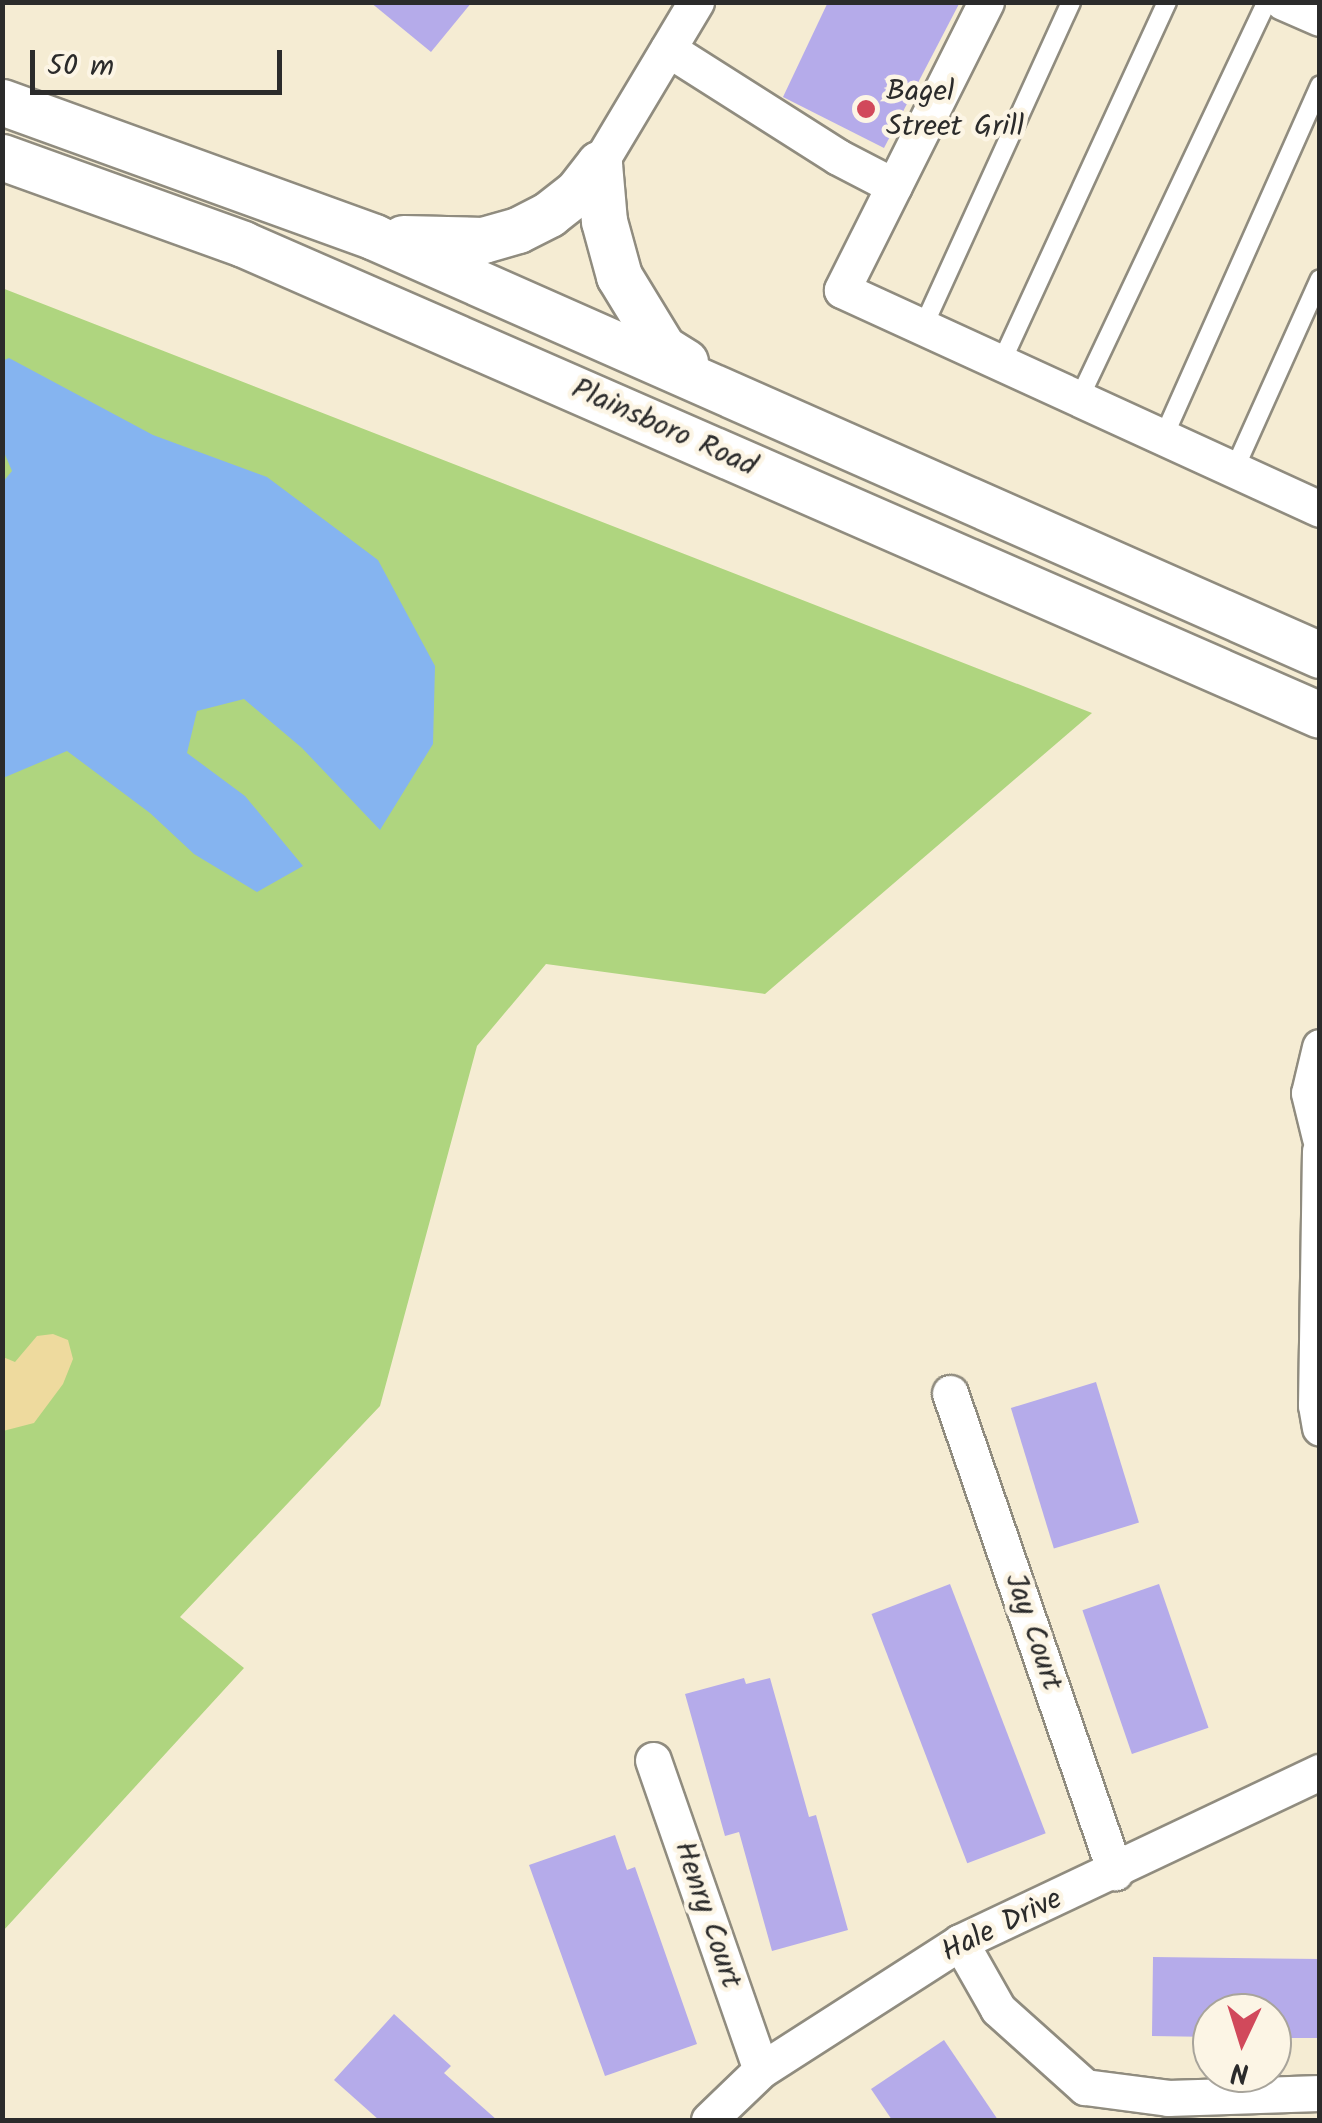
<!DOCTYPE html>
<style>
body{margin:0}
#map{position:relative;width:1322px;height:2123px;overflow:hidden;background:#f5ecd3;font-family:Kalam,sans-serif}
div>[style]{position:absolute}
.green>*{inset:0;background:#afd57f}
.sand>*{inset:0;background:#eeda9e}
.water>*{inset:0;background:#85b4f0}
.building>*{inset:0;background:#b5abea;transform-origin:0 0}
.roads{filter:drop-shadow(2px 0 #908c7f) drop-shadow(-2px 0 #908c7f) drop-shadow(0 2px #908c7f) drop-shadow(0 -2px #908c7f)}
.service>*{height:18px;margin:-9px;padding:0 9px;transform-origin:9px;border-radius:9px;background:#fff}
.minor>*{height:35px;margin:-17.5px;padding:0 17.5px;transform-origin:17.5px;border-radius:17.5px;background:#fff}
.tertiary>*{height:45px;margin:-22.5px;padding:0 22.5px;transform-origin:22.5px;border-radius:22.5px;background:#fff}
.dots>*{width:28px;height:28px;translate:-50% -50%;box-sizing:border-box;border:5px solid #fcf5e5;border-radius:50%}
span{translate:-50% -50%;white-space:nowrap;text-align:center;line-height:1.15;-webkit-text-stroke:9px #fcf5e5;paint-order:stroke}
.poi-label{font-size:30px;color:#2b2b2b}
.left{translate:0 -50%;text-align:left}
.street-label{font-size:30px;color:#2b2b2b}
.frame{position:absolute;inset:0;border:5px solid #2b2b2b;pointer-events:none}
.north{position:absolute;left:1192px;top:1993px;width:100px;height:100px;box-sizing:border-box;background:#fcf5e5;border:2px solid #a8a49b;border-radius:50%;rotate:184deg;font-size:28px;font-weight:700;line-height:40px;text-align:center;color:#2b2b2b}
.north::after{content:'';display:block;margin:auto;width:35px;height:45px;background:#d1495b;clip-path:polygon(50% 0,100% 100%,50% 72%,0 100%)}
.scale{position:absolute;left:30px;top:50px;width:252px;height:45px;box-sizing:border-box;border:5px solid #2b2b2b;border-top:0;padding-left:12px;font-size:30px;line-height:35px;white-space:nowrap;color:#2b2b2b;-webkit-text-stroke:8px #fcf5e5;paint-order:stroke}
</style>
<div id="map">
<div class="green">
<i style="clip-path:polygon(2px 288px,1092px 713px,765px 994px,546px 964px,477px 1046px,380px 1406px,180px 1617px,244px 1668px,3px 1931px)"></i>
</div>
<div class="sand">
<i style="clip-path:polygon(53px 1334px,68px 1340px,73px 1359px,63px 1384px,34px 1423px,3px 1431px,3px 1357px,15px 1362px,37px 1336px)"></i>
</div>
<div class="water">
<i style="clip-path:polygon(9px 358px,153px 435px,267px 477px,378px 560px,435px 666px,433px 744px,380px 830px,302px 748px,244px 699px,197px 711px,187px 753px,245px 796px,303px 866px,257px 892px,194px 854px,150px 813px,67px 751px,3px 778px,2px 483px,12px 471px,3px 450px,2px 361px)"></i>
</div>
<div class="building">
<i style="clip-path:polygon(370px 2px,472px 2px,431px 52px)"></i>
<i style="clip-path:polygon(828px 2px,960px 2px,884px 148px,783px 97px)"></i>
<i style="left:1096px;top:1382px;width:147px;height:89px;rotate:73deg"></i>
<i style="left:950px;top:1584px;width:267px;height:84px;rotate:69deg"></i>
<i style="left:1159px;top:1584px;width:152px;height:81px;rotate:71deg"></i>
<i style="clip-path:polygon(744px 1678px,746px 1684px,770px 1678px,809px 1817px,816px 1815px,848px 1930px,772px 1951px,739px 1832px,725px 1836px,685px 1694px)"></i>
<i style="clip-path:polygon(615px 1835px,627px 1870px,635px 1867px,697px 2044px,605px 2076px,529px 1865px)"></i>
<i style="clip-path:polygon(1153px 1957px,1320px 1959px,1320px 2038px,1272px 2038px,1272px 2013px,1212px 2013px,1212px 2037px,1152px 2036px)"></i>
<i style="clip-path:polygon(394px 2014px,451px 2066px,444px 2073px,497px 2120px,379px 2120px,334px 2080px)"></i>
<i style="clip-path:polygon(944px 2040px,998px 2120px,892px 2120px,871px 2089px)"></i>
</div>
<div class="roads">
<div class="service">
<i style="left:923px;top:327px;width:357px;rotate:-65.5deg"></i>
<i style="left:1001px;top:363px;width:397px;rotate:-65.3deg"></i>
<i style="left:1079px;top:399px;width:439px;rotate:-64.7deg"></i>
<i style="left:1163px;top:438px;width:386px;rotate:-66deg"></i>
<i style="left:1234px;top:470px;width:209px;rotate:-65.8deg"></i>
</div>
<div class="minor">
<i style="left:986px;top:2px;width:322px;rotate:116.6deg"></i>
<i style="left:842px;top:290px;width:526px;rotate:24.62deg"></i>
<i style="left:1283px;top:2px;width:40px;rotate:23.4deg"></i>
<i style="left:668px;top:49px;width:201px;rotate:32.4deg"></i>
<i style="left:838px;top:157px;width:63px;rotate:27.4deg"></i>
<i style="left:599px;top:164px;width:189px;rotate:-59.1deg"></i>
<i style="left:1320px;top:1047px;width:47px;rotate:103.4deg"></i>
<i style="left:1309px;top:1093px;width:46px;rotate:76.3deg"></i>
<i style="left:1320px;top:1151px;width:254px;rotate:90.9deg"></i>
<i style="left:1316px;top:1405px;width:23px;rotate:80deg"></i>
<i style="left:950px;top:1393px;width:507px;rotate:70.99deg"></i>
<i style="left:653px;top:1760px;width:328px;rotate:70.8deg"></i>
<i style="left:960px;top:1942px;width:77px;rotate:60.4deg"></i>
<i style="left:998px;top:2009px;width:117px;rotate:41.9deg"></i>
<i style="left:1085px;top:2087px;width:84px;rotate:7.5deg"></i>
<i style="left:1168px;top:2098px;width:152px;rotate:-1.9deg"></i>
<i style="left:709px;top:2120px;width:72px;rotate:-43.9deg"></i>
<i style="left:761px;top:2070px;width:237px;rotate:-32.7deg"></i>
<i style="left:960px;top:1942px;width:398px;rotate:-25.3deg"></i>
</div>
<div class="tertiary">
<i style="left:2px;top:102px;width:396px;rotate:19.9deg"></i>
<i style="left:374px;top:237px;width:1034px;rotate:23.84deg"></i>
<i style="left:2px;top:157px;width:256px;rotate:19.8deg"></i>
<i style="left:243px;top:244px;width:1175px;rotate:23.62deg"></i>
<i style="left:599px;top:164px;width:57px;rotate:85deg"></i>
<i style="left:604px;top:221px;width:57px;rotate:74.7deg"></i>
<i style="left:619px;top:276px;width:84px;rotate:58.6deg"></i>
<i style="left:663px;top:348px;width:26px;rotate:32deg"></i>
<i style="left:403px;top:238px;width:80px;rotate:1.4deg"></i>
<i style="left:483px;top:240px;width:36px;rotate:-16deg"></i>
<i style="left:518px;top:230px;width:35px;rotate:-27deg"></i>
<i style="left:549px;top:214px;width:36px;rotate:-38deg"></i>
<i style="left:577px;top:192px;width:36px;rotate:-52deg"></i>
</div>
</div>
<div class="dots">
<i style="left:866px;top:109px;background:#d1495b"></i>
</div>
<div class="poi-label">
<span class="left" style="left:886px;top:109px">Bagel<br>Street Grill</span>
</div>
<div class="street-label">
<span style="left:664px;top:428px;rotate:24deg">Plainsboro Road</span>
<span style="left:1033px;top:1632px;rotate:71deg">Jay Court</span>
<span style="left:707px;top:1915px;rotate:71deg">Henry Court</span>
<span style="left:1002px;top:1926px;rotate:-26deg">Hale Drive</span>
</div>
<div class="frame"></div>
<div class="north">N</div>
<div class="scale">50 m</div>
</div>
